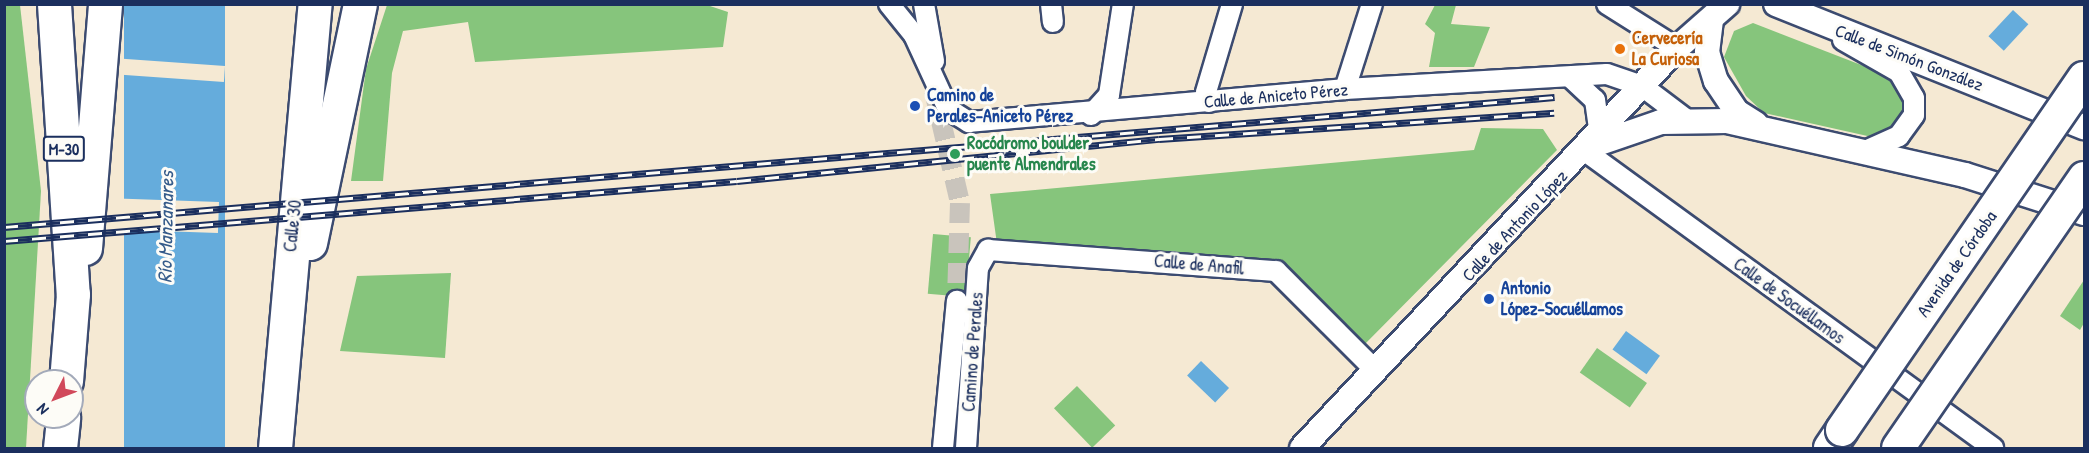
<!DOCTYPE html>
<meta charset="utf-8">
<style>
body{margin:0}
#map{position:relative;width:2089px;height:453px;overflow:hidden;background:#f5e9d3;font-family:"Patrick Hand",sans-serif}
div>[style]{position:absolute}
.green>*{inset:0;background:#86c57c;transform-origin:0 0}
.water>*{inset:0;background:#65acdc;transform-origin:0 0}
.pier>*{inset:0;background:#f5e9d3;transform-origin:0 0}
.minor-tunnel>*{height:20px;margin-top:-10px;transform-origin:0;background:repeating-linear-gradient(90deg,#c9c4bc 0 20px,transparent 0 30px)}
.roads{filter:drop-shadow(2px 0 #3c4b70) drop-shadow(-2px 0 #3c4b70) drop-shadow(0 2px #3c4b70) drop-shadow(0 -2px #3c4b70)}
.minor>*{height:20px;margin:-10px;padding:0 10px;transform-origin:10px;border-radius:10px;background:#fff}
.tertiary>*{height:24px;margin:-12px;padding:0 12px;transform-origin:12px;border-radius:12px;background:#fff}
.primary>*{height:32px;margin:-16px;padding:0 16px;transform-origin:16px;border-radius:16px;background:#fff}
.motorway>*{height:33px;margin:-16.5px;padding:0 16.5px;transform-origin:16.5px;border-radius:16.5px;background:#fff}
.rail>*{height:7px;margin-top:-3.5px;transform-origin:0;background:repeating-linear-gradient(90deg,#fdfcf7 0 14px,#1b2f5e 0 28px);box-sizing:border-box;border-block:2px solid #1b2f5e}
.bridges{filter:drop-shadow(2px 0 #3c4b70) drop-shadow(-2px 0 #3c4b70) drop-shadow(0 2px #3c4b70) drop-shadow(0 -2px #3c4b70)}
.primary-bridge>*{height:32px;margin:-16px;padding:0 16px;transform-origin:16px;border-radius:16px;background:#fff}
.dots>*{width:16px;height:16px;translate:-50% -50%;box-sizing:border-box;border:3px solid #fdfcf7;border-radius:50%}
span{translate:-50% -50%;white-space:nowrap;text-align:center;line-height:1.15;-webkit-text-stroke:6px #fdfcf7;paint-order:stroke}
.shield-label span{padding:2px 4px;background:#fdfcf7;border:2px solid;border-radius:4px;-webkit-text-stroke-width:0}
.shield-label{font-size:16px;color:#1b2f5e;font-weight:700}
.food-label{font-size:18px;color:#c56008;font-weight:700}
.left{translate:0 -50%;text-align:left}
.street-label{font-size:18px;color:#1b2f5e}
.transit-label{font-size:18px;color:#164399;font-weight:700}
.leisure-label{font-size:18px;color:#27864d;font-weight:700}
.water-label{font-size:20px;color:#355b8a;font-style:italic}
.frame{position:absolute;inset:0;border:6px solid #1b2f5e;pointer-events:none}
.north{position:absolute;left:24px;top:369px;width:60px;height:60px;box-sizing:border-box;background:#fdfcf7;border:2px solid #a3aaba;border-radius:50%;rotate:228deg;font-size:16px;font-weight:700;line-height:24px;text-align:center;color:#1b2f5e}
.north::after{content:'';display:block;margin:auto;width:21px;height:27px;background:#d1495b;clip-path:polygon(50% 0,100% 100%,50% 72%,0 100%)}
</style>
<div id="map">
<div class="green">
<i style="clip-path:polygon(4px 5px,20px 5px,41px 191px,26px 448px,4px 448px)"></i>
<i style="clip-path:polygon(707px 5px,728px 12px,723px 47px,475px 62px,468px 22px,403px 31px,392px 73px,383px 181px,351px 181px,366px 69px,387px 5px)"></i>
<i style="clip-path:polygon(1456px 5px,1451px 24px,1490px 27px,1474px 67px,1429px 67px,1435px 33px,1425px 24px,1435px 5px)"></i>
<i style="clip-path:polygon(1753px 23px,1887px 75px,1905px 99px,1905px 116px,1886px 136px,1872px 137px,1764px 113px,1746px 96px,1724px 57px,1734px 31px)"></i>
<i style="clip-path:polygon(1481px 128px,1543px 129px,1557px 150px,1363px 346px,1281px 261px,997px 244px,990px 194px,1474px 150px)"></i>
<i style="left:933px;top:234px;width:38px;height:60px;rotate:5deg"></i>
<i style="clip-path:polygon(451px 273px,445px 358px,340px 351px,357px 276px)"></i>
<i style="clip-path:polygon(2084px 280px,2084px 323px,2080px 330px,2060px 316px)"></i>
<i style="left:1597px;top:348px;width:61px;height:30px;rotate:35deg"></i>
<i style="left:1077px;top:386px;width:55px;height:32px;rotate:46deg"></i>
</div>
<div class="water">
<i style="left:124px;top:5px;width:101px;height:443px"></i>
<i style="left:2013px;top:10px;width:21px;height:36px;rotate:43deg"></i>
<i style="left:1626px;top:331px;width:42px;height:23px;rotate:36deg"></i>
<i style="left:1201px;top:361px;width:39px;height:20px;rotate:44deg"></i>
</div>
<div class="pier">
<i style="left:225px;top:66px;width:16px;height:106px;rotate:94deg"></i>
<i style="left:219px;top:202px;width:31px;height:101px;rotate:92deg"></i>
</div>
<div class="minor-tunnel">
<i style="left:934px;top:91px;width:115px;rotate:76.9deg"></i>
<i style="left:960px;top:203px;width:98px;rotate:91.8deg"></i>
</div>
<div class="roads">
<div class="minor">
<i style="left:889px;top:4px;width:40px;rotate:51deg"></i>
<i style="left:914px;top:35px;width:81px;rotate:65.3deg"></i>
<i style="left:948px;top:109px;width:25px;rotate:32deg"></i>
<i style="left:969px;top:122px;width:377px;rotate:-5deg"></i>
<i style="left:1345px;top:89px;width:262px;rotate:-3.3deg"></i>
<i style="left:1607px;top:74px;width:37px;rotate:19deg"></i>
<i style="left:1642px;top:86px;width:56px;rotate:37.1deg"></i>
<i style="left:924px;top:4px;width:58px;rotate:80deg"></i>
<i style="left:1051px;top:4px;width:18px;rotate:84deg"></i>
<i style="left:1607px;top:4px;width:83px;rotate:32.2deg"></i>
<i style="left:1843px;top:40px;width:64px;rotate:29.7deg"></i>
<i style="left:1899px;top:72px;width:30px;rotate:60deg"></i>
<i style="left:1914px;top:98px;width:17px;rotate:90deg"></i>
<i style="left:1914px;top:115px;width:26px;rotate:126deg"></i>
<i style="left:1899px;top:136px;width:36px;rotate:156deg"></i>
<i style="left:1570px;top:77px;width:34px;rotate:43deg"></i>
<i style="left:1595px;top:100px;width:34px;rotate:82deg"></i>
<i style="left:1345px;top:89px;width:89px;rotate:-72.4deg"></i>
<i style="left:1209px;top:102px;width:10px;rotate:-107deg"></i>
<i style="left:1206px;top:92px;width:92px;rotate:-73.5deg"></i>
<i style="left:1091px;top:115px;width:27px;rotate:-48deg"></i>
<i style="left:1109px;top:95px;width:92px;rotate:-81.3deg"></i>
<i style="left:1585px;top:151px;width:505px;rotate:36.05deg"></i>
<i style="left:943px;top:448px;width:148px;rotate:-84.6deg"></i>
<i style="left:966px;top:448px;width:180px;rotate:-86.2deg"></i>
<i style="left:978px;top:268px;width:21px;rotate:-61deg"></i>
<i style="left:988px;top:250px;width:289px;rotate:4.2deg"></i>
<i style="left:1276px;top:271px;width:141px;rotate:45deg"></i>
</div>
<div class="tertiary">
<i style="left:1776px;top:4px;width:332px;rotate:21.8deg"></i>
<i style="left:1711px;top:20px;width:32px;rotate:97deg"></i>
<i style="left:1707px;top:52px;width:30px;rotate:73deg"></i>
<i style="left:1716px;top:81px;width:37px;rotate:56deg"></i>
<i style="left:1737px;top:112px;width:22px;rotate:32deg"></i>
<i style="left:1597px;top:144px;width:68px;rotate:-19deg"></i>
<i style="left:1661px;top:122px;width:66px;rotate:-0.9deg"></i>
<i style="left:1727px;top:121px;width:244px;rotate:12.8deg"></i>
<i style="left:1965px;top:175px;width:125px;rotate:17.7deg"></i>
<i style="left:1302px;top:448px;width:548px;rotate:-46.85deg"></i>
<i style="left:1677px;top:48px;width:67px;rotate:-41.3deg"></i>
</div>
<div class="primary">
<i style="left:1830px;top:448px;width:22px;rotate:-56deg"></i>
</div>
<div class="motorway">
<i style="left:54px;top:4px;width:291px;rotate:86.3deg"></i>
<i style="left:73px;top:294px;width:87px;rotate:94.6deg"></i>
<i style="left:310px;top:243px;width:244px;rotate:-78.2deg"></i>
<i style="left:85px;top:248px;width:245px;rotate:-85.3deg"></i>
<i style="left:60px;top:448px;width:31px;rotate:-84deg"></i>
<i style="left:275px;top:448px;width:446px;rotate:-84.9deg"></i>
</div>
</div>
<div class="rail">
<i style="left:4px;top:227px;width:1556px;rotate:-4.79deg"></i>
<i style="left:4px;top:241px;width:735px;rotate:-4.68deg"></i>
<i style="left:737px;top:181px;width:424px;rotate:-5.7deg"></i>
<i style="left:1159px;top:139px;width:396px;rotate:-3.8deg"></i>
</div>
<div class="bridges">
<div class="primary-bridge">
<i style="left:1842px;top:430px;width:427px;rotate:-55.5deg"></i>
<i style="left:1898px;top:448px;width:328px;rotate:-55.4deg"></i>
</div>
</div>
<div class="dots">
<i style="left:1620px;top:49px;background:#e8710a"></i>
<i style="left:915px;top:106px;background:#1a4fb4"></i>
<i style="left:955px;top:154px;background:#2e9e5b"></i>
<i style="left:1489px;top:299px;background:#1a4fb4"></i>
</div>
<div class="shield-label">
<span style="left:64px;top:149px">M-30</span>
</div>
<div class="food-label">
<span class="left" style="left:1632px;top:49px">Cervecería<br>La Curiosa</span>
</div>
<div class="street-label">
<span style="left:1909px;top:58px;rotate:21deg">Calle de Simón González</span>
<span style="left:1276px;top:96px;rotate:-5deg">Calle de Aniceto Pérez</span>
<span style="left:293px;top:226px;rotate:-84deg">Calle 30</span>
<span style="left:1515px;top:226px;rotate:-47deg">Calle de Antonio López</span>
<span style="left:1957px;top:264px;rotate:-55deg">Avenida de Córdoba</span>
<span style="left:1199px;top:265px;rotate:5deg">Calle de Anafil</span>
<span style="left:1789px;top:301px;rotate:36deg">Calle de Socuéllamos</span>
<span style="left:973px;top:352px;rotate:-86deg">Camino de Perales</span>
</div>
<div class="transit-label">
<span class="left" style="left:927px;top:106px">Camino de<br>Perales-Aniceto Pérez</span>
<span class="left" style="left:1501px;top:299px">Antonio<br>López-Socuéllamos</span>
</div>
<div class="leisure-label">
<span class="left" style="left:967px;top:154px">Rocódromo boulder<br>puente Almendrales</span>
</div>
<div class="water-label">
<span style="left:165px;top:227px;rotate:-89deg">Río Manzanares</span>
</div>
<div class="frame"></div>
<div class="north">N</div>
</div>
